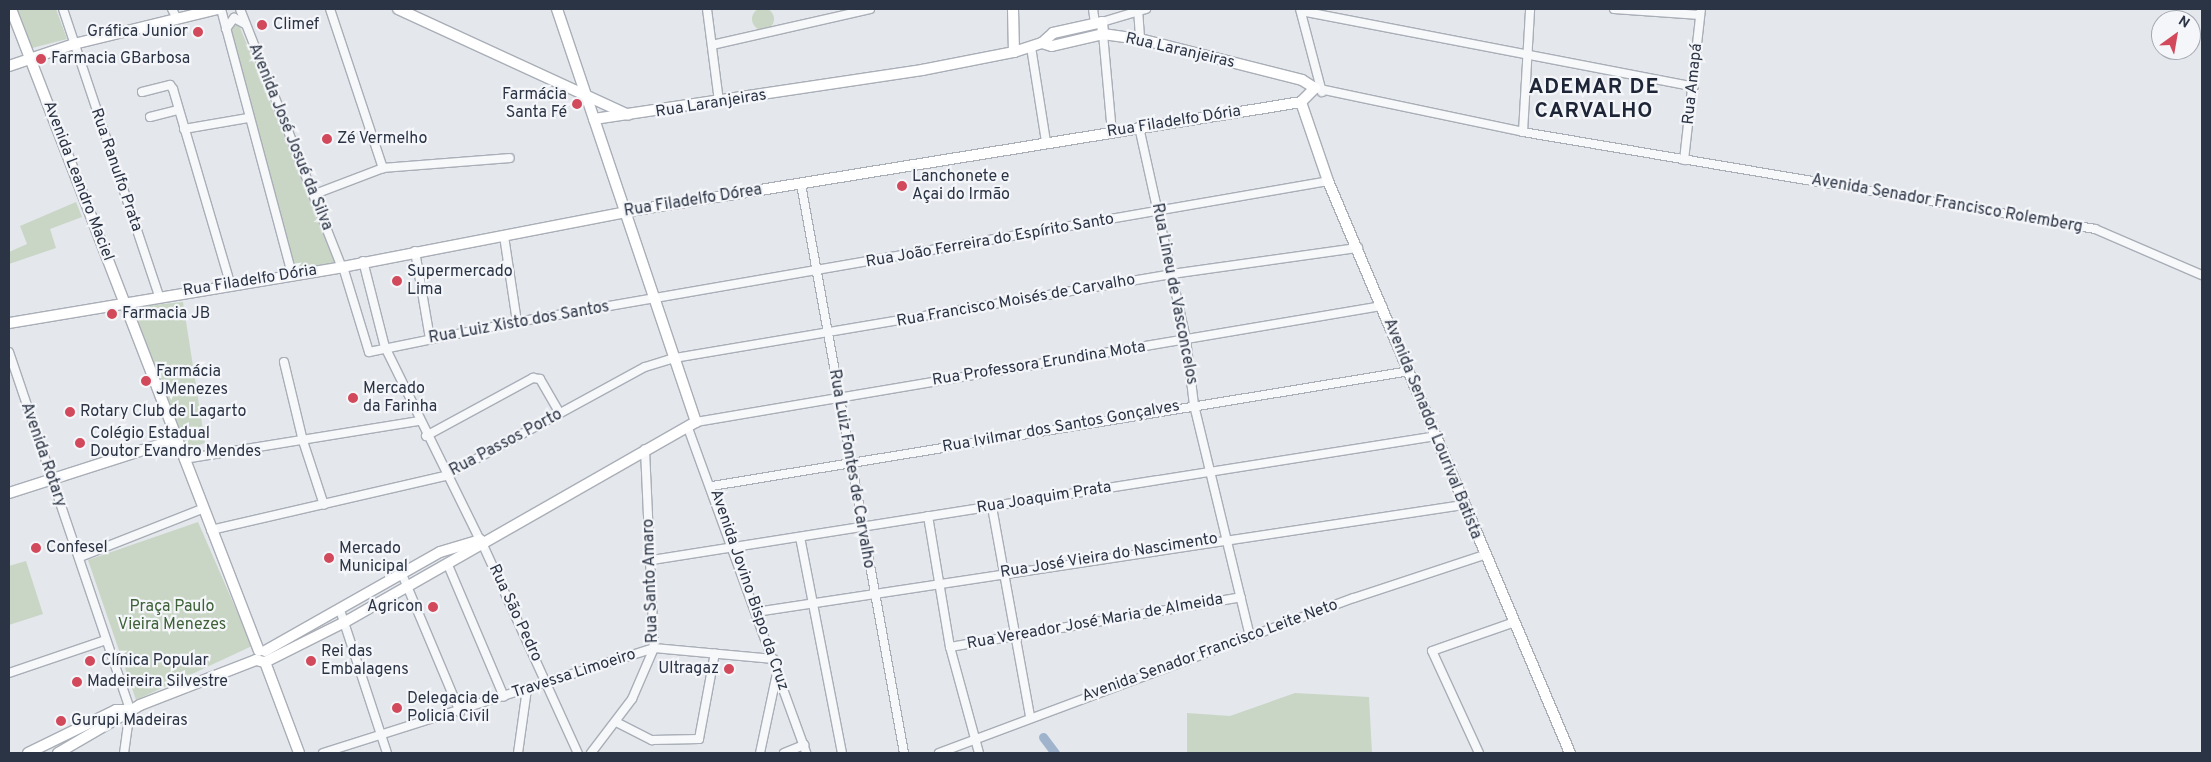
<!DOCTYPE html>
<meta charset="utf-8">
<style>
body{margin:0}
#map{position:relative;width:2211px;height:762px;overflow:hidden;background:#e4e7ec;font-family:Overpass,sans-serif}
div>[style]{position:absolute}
.green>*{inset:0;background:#c9d6c5}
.round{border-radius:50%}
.canal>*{height:9px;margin:-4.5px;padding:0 4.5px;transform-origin:4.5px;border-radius:4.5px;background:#9fb4cc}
.roads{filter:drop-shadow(1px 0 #a9aeb7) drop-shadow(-1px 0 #a9aeb7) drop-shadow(0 1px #a9aeb7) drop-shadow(0 -1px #a9aeb7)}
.street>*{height:8px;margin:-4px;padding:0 4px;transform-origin:4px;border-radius:4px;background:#f7f8fa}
.secondary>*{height:10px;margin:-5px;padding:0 5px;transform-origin:5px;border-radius:5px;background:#fff}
.dots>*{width:14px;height:14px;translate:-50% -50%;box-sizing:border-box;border:2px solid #f4f6f9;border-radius:50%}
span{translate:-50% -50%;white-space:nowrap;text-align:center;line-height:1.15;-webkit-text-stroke:4.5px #f4f6f9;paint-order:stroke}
.poi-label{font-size:16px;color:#2b3445}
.left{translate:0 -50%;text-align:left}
.right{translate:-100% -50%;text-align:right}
.street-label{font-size:16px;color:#2b3445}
.park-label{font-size:16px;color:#3f6138}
.district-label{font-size:21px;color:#1d2536;font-weight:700;letter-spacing:1px}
.frame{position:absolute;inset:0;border:10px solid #2b3445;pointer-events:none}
.north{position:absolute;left:2151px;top:10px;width:50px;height:50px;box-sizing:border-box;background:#f4f6f9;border:1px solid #a4a8b1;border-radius:50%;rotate:32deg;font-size:14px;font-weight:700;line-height:20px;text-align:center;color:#2b3445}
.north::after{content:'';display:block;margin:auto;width:18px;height:22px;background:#d1495b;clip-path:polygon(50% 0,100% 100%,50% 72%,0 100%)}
</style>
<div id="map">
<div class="green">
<i class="round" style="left:752px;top:8px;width:22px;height:22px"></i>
<i style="clip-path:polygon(16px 9px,56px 9px,67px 39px,32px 48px)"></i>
<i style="clip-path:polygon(233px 21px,239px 25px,336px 264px,294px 269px,229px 27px)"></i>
<i style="clip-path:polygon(76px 202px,82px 217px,50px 229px,56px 248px,9px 264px,9px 252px,27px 244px,20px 226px)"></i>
<i style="clip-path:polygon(183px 302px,205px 443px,185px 449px,133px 307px)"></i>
<i style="clip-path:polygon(198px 522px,252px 646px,136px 700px,88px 560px)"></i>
<i style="clip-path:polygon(26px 561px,43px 614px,9px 625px,9px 566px)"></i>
<i style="clip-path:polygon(1295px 693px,1369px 697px,1372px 753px,1187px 753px,1187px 713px,1230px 716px)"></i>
</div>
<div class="canal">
<i style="left:1043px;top:737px;width:20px;rotate:53deg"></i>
</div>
<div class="roads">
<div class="street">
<i style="left:63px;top:9px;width:303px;rotate:71.5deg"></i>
<i style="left:172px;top:9px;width:9px;rotate:63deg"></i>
<i style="left:221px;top:9px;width:274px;rotate:75deg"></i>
<i style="left:240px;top:9px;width:276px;rotate:68.5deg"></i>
<i style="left:330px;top:9px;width:168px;rotate:71.6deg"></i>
<i style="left:707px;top:9px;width:94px;rotate:82.6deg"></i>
<i style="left:1093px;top:9px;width:15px;rotate:82deg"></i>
<i style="left:1138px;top:9px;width:30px;rotate:86deg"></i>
<i style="left:1300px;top:9px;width:86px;rotate:75.2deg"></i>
<i style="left:1614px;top:9px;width:86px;rotate:4deg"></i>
<i style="left:1301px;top:11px;width:400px;rotate:10.9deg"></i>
<i style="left:1102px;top:22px;width:46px;rotate:-16.5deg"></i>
<i style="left:226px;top:29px;width:14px;rotate:-54deg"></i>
<i style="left:234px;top:18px;width:13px;rotate:29deg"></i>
<i style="left:1103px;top:34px;width:98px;rotate:84.8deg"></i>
<i style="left:712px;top:45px;width:162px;rotate:-12.8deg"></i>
<i style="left:1031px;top:47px;width:96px;rotate:81deg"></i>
<i style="left:1315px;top:88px;width:213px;rotate:11.9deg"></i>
<i style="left:1523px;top:132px;width:580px;rotate:9.62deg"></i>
<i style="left:2095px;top:229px;width:116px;rotate:23.3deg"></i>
<i style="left:142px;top:92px;width:29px;rotate:-14deg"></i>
<i style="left:170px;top:85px;width:5px;rotate:53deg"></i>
<i style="left:173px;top:89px;width:202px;rotate:73.6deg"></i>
<i style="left:150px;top:117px;width:29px;rotate:-14deg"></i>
<i style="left:1139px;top:127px;width:217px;rotate:77.5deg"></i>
<i style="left:1186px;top:339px;width:66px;rotate:83.1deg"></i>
<i style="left:1194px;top:405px;width:238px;rotate:76.4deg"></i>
<i style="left:184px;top:129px;width:65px;rotate:-9.8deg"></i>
<i style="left:1523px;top:132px;width:123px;rotate:-86.7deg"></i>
<i style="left:1684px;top:160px;width:152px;rotate:-83.6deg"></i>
<i style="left:801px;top:184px;width:578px;rotate:79.74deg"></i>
<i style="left:315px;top:194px;width:73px;rotate:-20.9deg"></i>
<i style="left:383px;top:168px;width:127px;rotate:-4.5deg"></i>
<i style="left:504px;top:236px;width:87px;rotate:81.4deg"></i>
<i style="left:415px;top:251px;width:89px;rotate:80.3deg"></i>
<i style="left:363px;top:261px;width:89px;rotate:75.7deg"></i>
<i style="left:385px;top:347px;width:215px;rotate:63.8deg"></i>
<i style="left:343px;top:267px;width:89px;rotate:73deg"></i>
<i style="left:369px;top:352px;width:151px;rotate:-11.5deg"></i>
<i style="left:517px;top:322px;width:823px;rotate:-9.86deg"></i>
<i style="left:9px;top:352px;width:378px;rotate:71.3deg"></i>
<i style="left:130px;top:710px;width:43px;rotate:97.9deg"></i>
<i style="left:284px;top:362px;width:81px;rotate:76.5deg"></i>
<i style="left:303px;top:441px;width:67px;rotate:71.8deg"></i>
<i style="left:696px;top:422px;width:696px;rotate:-9.6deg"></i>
<i style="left:688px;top:428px;width:346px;rotate:70deg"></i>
<i style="left:426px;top:436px;width:122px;rotate:-28.5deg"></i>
<i style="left:533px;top:378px;width:7px;rotate:8deg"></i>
<i style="left:540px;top:379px;width:39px;rotate:60deg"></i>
<i style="left:184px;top:459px;width:237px;rotate:-9.2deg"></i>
<i style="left:712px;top:486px;width:707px;rotate:-9.36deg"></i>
<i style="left:992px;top:507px;width:213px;rotate:79.7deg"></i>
<i style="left:928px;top:516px;width:133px;rotate:80.5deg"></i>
<i style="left:950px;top:647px;width:110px;rotate:74.7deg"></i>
<i style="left:211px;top:530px;width:240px;rotate:-13deg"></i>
<i style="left:445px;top:476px;width:228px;rotate:-28.6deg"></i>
<i style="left:645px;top:367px;width:31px;rotate:-17deg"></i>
<i style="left:675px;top:358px;width:504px;rotate:-9.59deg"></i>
<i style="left:1172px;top:274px;width:188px;rotate:-8deg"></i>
<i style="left:800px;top:537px;width:220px;rotate:79deg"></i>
<i style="left:483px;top:545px;width:229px;rotate:65.5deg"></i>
<i style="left:80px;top:557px;width:131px;rotate:-21.5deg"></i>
<i style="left:652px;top:560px;width:795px;rotate:-8.98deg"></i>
<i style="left:448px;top:565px;width:143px;rotate:67deg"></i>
<i style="left:402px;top:574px;width:150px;rotate:67.2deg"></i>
<i style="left:340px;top:610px;width:151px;rotate:71.8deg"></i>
<i style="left:756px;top:612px;width:715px;rotate:-8.61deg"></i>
<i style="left:950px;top:647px;width:295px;rotate:-9.7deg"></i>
<i style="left:9px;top:673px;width:102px;rotate:-18.8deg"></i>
<i style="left:618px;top:723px;width:38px;rotate:27deg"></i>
<i style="left:652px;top:740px;width:47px;rotate:-1.2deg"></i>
<i style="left:699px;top:739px;width:87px;rotate:-79.5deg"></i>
<i style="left:323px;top:753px;width:347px;rotate:-17.6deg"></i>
<i style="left:654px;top:648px;width:120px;rotate:5.3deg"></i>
<i style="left:518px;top:753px;width:65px;rotate:-82deg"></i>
<i style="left:591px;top:753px;width:68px;rotate:-52.8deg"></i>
<i style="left:632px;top:699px;width:56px;rotate:-66.7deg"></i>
<i style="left:654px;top:648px;width:199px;rotate:-92.6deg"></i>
<i style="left:760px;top:753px;width:82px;rotate:-78deg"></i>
<i style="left:784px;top:753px;width:22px;rotate:-22deg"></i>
<i style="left:939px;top:753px;width:443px;rotate:-20.5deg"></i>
<i style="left:1354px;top:598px;width:137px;rotate:-18.3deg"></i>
<i style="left:1479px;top:753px;width:112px;rotate:-114.7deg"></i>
<i style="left:1432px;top:651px;width:82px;rotate:-19.3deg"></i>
</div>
<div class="secondary">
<i style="left:11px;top:9px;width:688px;rotate:68.88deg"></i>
<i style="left:398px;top:9px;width:253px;rotate:24.7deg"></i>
<i style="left:1013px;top:9px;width:43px;rotate:88.7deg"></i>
<i style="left:1042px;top:43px;width:10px;rotate:17deg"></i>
<i style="left:1052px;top:46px;width:52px;rotate:-13.2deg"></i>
<i style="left:1103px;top:34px;width:37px;rotate:8deg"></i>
<i style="left:1140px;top:39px;width:167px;rotate:14.2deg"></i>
<i style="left:1302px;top:80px;width:15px;rotate:32deg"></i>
<i style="left:1315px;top:88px;width:20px;rotate:135deg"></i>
<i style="left:9px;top:66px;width:69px;rotate:-18.7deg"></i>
<i style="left:74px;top:44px;width:148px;rotate:-13.7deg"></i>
<i style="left:1301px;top:102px;width:83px;rotate:71.1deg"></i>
<i style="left:1328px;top:181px;width:621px;rotate:67.07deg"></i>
<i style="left:594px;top:119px;width:332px;rotate:-8.5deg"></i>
<i style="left:922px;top:70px;width:94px;rotate:-11.1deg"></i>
<i style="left:1014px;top:52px;width:29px;rotate:-18deg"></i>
<i style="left:1042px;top:43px;width:15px;rotate:-42deg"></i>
<i style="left:1053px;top:33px;width:50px;rotate:-12.7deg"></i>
<i style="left:1102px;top:22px;width:12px;rotate:85deg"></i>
<i style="left:9px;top:323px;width:339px;rotate:-9.5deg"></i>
<i style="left:343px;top:267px;width:287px;rotate:-11deg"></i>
<i style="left:625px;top:212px;width:685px;rotate:-9.24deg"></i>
<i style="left:9px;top:493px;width:176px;rotate:-17.8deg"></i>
<i style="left:265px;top:651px;width:201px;rotate:-29.5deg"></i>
<i style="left:440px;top:552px;width:42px;rotate:-16.7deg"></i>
<i style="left:480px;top:540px;width:6px;rotate:59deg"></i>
<i style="left:265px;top:662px;width:97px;rotate:69.5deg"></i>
<i style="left:28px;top:753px;width:98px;rotate:-26deg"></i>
<i style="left:116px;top:710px;width:14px"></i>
<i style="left:58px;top:753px;width:95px;rotate:-30.3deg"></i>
<i style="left:140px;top:705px;width:124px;rotate:-21.2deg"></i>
<i style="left:256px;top:660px;width:9px;rotate:13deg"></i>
<i style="left:265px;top:662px;width:89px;rotate:-26.6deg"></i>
<i style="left:345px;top:622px;width:404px;rotate:-29.7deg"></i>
<i style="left:696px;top:422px;width:436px;rotate:-108.6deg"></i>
</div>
</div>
<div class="dots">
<i style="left:262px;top:25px;background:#d1495b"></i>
<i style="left:198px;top:32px;background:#d1495b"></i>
<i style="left:41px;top:59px;background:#d1495b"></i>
<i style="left:577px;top:104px;background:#d1495b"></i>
<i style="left:327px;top:139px;background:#d1495b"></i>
<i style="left:902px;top:186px;background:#d1495b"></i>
<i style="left:397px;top:281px;background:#d1495b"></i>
<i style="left:112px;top:314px;background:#d1495b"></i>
<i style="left:146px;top:381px;background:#d1495b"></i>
<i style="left:353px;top:398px;background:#d1495b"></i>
<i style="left:70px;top:412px;background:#d1495b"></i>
<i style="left:80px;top:443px;background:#d1495b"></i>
<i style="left:36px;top:548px;background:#d1495b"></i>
<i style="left:329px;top:558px;background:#d1495b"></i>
<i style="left:433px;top:607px;background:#d1495b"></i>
<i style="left:90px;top:661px;background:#d1495b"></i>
<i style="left:311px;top:661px;background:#d1495b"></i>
<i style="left:729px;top:669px;background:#d1495b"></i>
<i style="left:77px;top:682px;background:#d1495b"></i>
<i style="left:397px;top:708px;background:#d1495b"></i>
<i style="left:61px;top:721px;background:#d1495b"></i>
</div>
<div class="poi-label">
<span class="left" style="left:273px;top:25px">Climef</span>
<span class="right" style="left:188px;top:32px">Gráfica Junior</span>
<span class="left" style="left:51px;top:59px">Farmacia GBarbosa</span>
<span class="right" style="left:567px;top:104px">Farmácia<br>Santa Fé</span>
<span class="left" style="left:337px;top:139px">Zé Vermelho</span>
<span class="left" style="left:912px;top:186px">Lanchonete e<br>Açai do Irmão</span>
<span class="left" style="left:407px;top:281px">Supermercado<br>Lima</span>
<span class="left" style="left:122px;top:314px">Farmacia JB</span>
<span class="left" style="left:156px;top:381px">Farmácia<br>JMenezes</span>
<span class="left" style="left:363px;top:398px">Mercado<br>da Farinha</span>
<span class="left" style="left:80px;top:412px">Rotary Club de Lagarto</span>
<span class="left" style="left:90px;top:443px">Colégio Estadual<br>Doutor Evandro Mendes</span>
<span class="left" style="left:46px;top:548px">Confesel</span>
<span class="left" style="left:339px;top:558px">Mercado<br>Municipal</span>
<span class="right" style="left:423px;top:607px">Agricon</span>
<span class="left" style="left:321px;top:661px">Rei das<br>Embalagens</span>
<span class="left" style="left:101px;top:661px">Clínica Popular</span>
<span class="right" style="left:719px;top:669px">Ultragaz</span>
<span class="left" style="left:87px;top:682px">Madeireira Silvestre</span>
<span class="left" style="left:407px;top:708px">Delegacia de<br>Policia Civil</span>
<span class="left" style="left:71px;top:721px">Gurupi Madeiras</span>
</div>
<div class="street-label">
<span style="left:1180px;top:51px;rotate:13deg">Rua Laranjeiras</span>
<span style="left:1693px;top:84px;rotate:-84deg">Rua Amapá</span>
<span style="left:711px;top:104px;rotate:-9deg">Rua Laranjeiras</span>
<span style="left:1174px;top:122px;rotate:-9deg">Rua Filadelfo Dória</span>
<span style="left:290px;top:137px;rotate:68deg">Avenida José Josué da Silva</span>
<span style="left:116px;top:170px;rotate:71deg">Rua Ranulfo Prata</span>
<span style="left:78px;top:181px;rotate:69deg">Avenida Leandro Maciel</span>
<span style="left:693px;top:201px;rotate:-9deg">Rua Filadelfo Dórea</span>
<span style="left:1947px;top:204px;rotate:10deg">Avenida Senador Francisco Rolemberg</span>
<span style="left:990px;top:241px;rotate:-10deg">Rua João Ferreira do Espírito Santo</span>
<span style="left:250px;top:281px;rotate:-9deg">Rua Filadelfo Dória</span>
<span style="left:1174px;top:294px;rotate:79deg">Rua Lineu de Vasconcelos</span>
<span style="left:1016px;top:301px;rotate:-10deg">Rua Francisco Moisés de Carvalho</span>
<span style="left:519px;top:323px;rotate:-10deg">Rua Luiz Xisto dos Santos</span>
<span style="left:1039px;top:364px;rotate:-9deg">Rua Professora Erundina Mota</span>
<span style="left:1061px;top:427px;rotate:-10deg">Rua Ivilmar dos Santos Gonçalves</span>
<span style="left:1432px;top:429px;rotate:68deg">Avenida Senador Lourival Batista</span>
<span style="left:506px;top:443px;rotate:-28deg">Rua Passos Porto</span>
<span style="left:43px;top:455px;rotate:71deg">Avenida Rotary</span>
<span style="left:851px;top:469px;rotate:80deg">Rua Luiz Fontes de Carvalho</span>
<span style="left:1044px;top:498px;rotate:-9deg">Rua Joaquim Prata</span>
<span style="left:1109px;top:556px;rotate:-9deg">Rua José Vieira do Nascimento</span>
<span style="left:651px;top:581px;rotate:-92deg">Rua Santo Amaro</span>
<span style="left:749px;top:590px;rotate:71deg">Avenida Jovino Bispo da Cruz</span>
<span style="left:515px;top:613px;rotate:65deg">Rua São Pedro</span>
<span style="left:1095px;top:622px;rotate:-10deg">Rua Vereador José Maria de Almeida</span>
<span style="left:1210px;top:651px;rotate:-20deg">Avenida Senador Francisco Leite Neto</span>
<span style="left:574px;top:674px;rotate:-18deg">Travessa Limoeiro</span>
</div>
<div class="park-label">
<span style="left:172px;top:616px">Praça Paulo<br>Vieira Menezes</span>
</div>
<div class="district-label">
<span style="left:1594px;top:100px">ADEMAR DE<br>CARVALHO</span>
</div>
<div class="frame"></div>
<div class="north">N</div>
</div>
